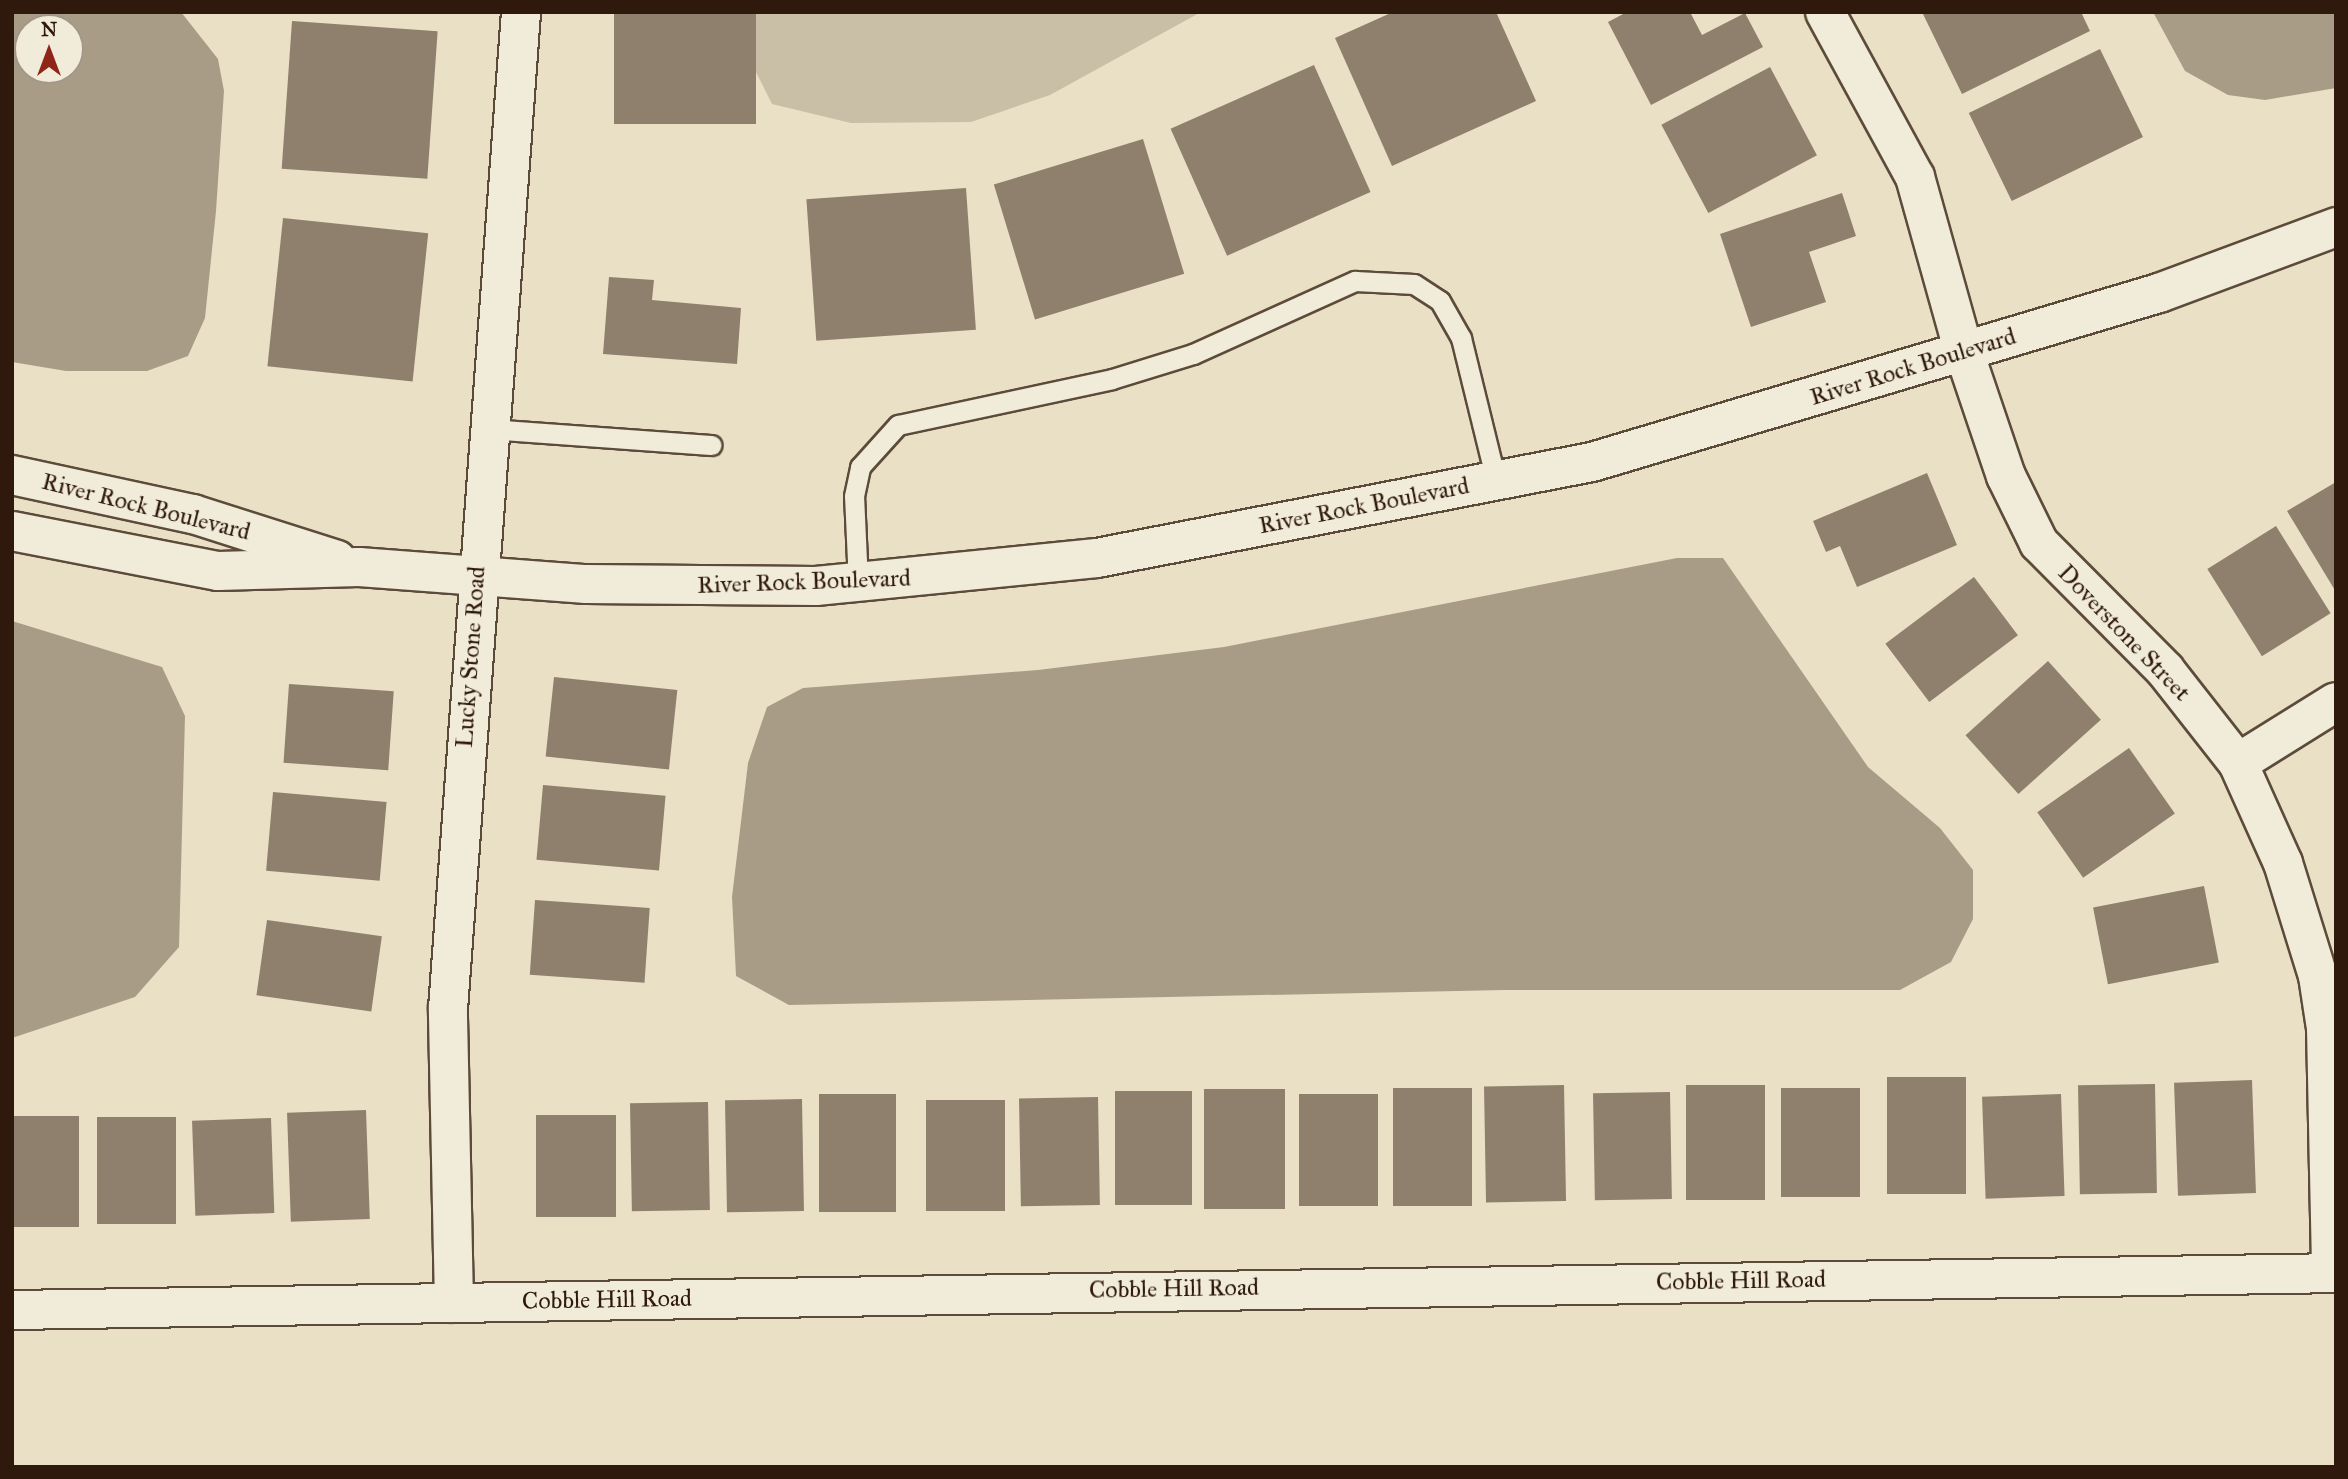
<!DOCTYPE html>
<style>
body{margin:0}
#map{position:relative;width:2348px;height:1479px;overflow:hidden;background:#e9e0c6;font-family:"IM FELL Great Primer",serif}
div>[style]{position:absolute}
.green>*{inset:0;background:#c9bea6}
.water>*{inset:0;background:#a99c87}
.building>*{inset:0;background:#8f806d;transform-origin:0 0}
.roads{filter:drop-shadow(2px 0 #5d4b3a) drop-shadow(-2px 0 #5d4b3a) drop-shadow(0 2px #5d4b3a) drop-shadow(0 -2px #5d4b3a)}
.lane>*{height:19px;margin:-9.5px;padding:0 9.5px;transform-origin:9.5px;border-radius:9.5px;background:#f1ebda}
.street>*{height:38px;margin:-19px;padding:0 19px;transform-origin:19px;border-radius:19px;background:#f1ebda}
span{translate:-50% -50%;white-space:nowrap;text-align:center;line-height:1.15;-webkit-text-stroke:7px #f1ebda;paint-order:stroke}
.street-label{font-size:24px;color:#2e190c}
.frame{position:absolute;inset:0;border:14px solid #2e190c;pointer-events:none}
.north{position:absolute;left:14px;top:14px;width:70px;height:70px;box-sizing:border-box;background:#f1ebda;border:2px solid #a39788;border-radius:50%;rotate:0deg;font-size:19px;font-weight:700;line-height:28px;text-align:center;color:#2e190c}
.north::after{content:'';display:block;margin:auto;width:24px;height:32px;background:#8f2418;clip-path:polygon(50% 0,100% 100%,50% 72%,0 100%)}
</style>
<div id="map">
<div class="green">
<i style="clip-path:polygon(743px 12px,1201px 12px,1050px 95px,971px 122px,851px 123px,772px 104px,745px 50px)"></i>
</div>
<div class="water">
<i style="clip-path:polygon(evenodd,12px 12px,181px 12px,218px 59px,224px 91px,216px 211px,205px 318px,188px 356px,147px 371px,66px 371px,12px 362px,12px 12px,28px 28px,70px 28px,70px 70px,28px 70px,28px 28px)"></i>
<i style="clip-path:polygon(2153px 12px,2336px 12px,2336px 88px,2265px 100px,2228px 95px,2185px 71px)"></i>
<i style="clip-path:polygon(1677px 558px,1723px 558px,1868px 767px,1940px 828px,1973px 870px,1973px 919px,1951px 962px,1900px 990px,1504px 990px,789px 1005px,736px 976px,732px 897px,748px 763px,767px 707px,803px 688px,1038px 670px,1224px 647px)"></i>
<i style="clip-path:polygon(12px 621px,162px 667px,185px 716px,179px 947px,135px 997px,12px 1038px)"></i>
</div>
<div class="building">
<i style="left:614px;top:12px;width:142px;height:112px"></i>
<i style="clip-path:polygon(1393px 12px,1496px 12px,1536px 101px,1392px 166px,1335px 38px)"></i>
<i style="clip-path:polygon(1627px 12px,1690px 12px,1702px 35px,1745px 13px,1763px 47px,1651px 105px,1608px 22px)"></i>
<i style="clip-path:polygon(1922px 12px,2081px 12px,2090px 31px,1962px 94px)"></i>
<i style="left:292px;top:21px;width:146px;height:148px;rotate:4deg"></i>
<i style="left:2100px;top:49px;width:98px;height:146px;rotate:64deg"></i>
<i style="left:1314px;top:65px;width:139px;height:157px;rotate:66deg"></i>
<i style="left:1770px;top:67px;width:100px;height:123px;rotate:62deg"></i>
<i style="left:1143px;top:139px;width:141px;height:156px;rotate:73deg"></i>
<i style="left:966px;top:188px;width:142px;height:160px;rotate:86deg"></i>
<i style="clip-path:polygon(1842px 193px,1856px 236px,1809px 252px,1826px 302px,1751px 327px,1720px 234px)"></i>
<i style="left:283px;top:218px;width:146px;height:149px;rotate:6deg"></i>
<i style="clip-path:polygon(609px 277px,654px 280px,652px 300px,741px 308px,737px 364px,603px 354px)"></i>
<i style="clip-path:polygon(1927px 473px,1957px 545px,1857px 587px,1840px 546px,1826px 552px,1813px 521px)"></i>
<i style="clip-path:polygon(2336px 482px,2336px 592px,2287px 511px)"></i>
<i style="left:2276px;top:526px;width:103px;height:81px;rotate:58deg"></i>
<i style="left:1974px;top:577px;width:73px;height:111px;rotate:53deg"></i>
<i style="left:2048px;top:661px;width:79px;height:111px;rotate:48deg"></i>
<i style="left:554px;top:677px;width:124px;height:80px;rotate:6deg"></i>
<i style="left:289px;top:684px;width:105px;height:79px;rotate:4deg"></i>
<i style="left:2129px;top:748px;width:80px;height:112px;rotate:55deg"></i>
<i style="left:543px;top:785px;width:123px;height:75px;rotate:5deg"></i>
<i style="left:273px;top:792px;width:114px;height:79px;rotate:5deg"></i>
<i style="left:2204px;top:886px;width:78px;height:113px;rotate:79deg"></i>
<i style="left:535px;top:900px;width:115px;height:75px;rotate:4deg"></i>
<i style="left:267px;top:920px;width:116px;height:76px;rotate:8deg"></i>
<i style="left:1966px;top:1077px;width:117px;height:79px;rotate:90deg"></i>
<i style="left:2252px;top:1080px;width:113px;height:78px;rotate:88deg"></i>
<i style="left:2155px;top:1084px;width:109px;height:77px;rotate:89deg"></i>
<i style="left:1564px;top:1085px;width:116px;height:80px;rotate:89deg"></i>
<i style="left:1686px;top:1085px;width:79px;height:115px"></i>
<i style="left:1472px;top:1088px;width:118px;height:79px;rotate:90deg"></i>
<i style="left:1781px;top:1088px;width:79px;height:109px"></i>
<i style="left:1285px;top:1089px;width:120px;height:81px;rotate:90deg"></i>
<i style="left:1115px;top:1091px;width:77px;height:114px"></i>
<i style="left:1670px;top:1092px;width:107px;height:77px;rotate:89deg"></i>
<i style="left:896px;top:1094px;width:118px;height:77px;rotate:90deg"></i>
<i style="left:1378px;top:1094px;width:112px;height:79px;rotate:90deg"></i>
<i style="left:2061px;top:1094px;width:102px;height:79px;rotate:88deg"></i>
<i style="left:1098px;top:1097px;width:108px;height:79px;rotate:89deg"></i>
<i style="left:802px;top:1099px;width:112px;height:77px;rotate:89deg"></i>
<i style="left:926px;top:1100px;width:79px;height:111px"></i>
<i style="left:708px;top:1102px;width:108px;height:78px;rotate:89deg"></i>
<i style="left:366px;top:1110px;width:109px;height:79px;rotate:88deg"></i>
<i style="left:536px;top:1115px;width:80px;height:102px"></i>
<i style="left:79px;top:1116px;width:111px;height:67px;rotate:90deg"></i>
<i style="left:97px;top:1117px;width:79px;height:107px"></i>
<i style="left:271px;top:1118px;width:95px;height:79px;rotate:88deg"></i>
</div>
<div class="roads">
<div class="lane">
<i style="left:488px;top:429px;width:224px;rotate:4.1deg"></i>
<i style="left:858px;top:583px;width:87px;rotate:-92.6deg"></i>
<i style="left:854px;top:496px;width:30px;rotate:-78deg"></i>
<i style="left:860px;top:467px;width:57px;rotate:-47.9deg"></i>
<i style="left:898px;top:425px;width:219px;rotate:-12.1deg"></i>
<i style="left:1112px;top:379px;width:85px;rotate:-17.2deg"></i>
<i style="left:1193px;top:354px;width:178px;rotate:-24.3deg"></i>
<i style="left:1355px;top:281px;width:59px;rotate:2.9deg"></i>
<i style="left:1414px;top:284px;width:31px;rotate:33deg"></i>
<i style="left:1440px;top:301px;width:43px;rotate:60.4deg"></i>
<i style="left:1461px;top:338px;width:147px;rotate:76.2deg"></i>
</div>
<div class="street">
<i style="left:1825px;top:12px;width:188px;rotate:61.4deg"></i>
<i style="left:1915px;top:177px;width:182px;rotate:74.4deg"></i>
<i style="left:1964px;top:352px;width:131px;rotate:71.3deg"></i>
<i style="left:2006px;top:476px;width:75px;rotate:63.8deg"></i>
<i style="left:2039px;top:543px;width:179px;rotate:45.2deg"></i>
<i style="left:2165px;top:670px;width:118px;rotate:51.9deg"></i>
<i style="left:2238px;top:763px;width:110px;rotate:65.8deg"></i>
<i style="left:2283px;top:863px;width:118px;rotate:72.8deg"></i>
<i style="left:2318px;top:976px;width:53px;rotate:81.3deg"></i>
<i style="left:2326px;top:1028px;width:245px;rotate:88.8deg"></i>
<i style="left:12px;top:475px;width:185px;rotate:12.2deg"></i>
<i style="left:193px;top:514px;width:151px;rotate:17.7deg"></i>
<i style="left:12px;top:531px;width:210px;rotate:11deg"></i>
<i style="left:218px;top:571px;width:141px;rotate:-1.6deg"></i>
<i style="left:359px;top:567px;width:228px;rotate:4.3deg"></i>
<i style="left:586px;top:584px;width:230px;rotate:0.5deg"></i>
<i style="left:816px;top:586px;width:282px;rotate:-5.7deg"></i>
<i style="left:1097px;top:558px;width:504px;rotate:-10.98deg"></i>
<i style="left:1592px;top:462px;width:592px;rotate:-16.6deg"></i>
<i style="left:2159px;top:293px;width:189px;rotate:-20.4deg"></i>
<i style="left:2238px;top:763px;width:115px;rotate:-31.9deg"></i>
<i style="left:454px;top:1303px;width:294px;rotate:-91.2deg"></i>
<i style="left:448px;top:1009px;width:1000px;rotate:-85.81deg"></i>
<i style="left:12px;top:1310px;width:2324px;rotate:-0.91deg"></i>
</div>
</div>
<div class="street-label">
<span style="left:1913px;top:367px;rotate:-17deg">River Rock Boulevard</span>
<span style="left:1364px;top:506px;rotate:-11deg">River Rock Boulevard</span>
<span style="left:146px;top:507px;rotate:14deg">River Rock Boulevard</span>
<span style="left:804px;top:582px;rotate:-2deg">River Rock Boulevard</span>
<span style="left:2124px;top:633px;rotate:46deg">Doverstone Street</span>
<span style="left:471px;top:657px;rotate:-86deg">Lucky Stone Road</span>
<span style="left:1741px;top:1281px;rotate:-1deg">Cobble Hill Road</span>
<span style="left:1174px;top:1289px;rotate:-1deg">Cobble Hill Road</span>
<span style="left:607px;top:1300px;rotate:-1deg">Cobble Hill Road</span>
</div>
<div class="frame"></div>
<div class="north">N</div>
</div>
